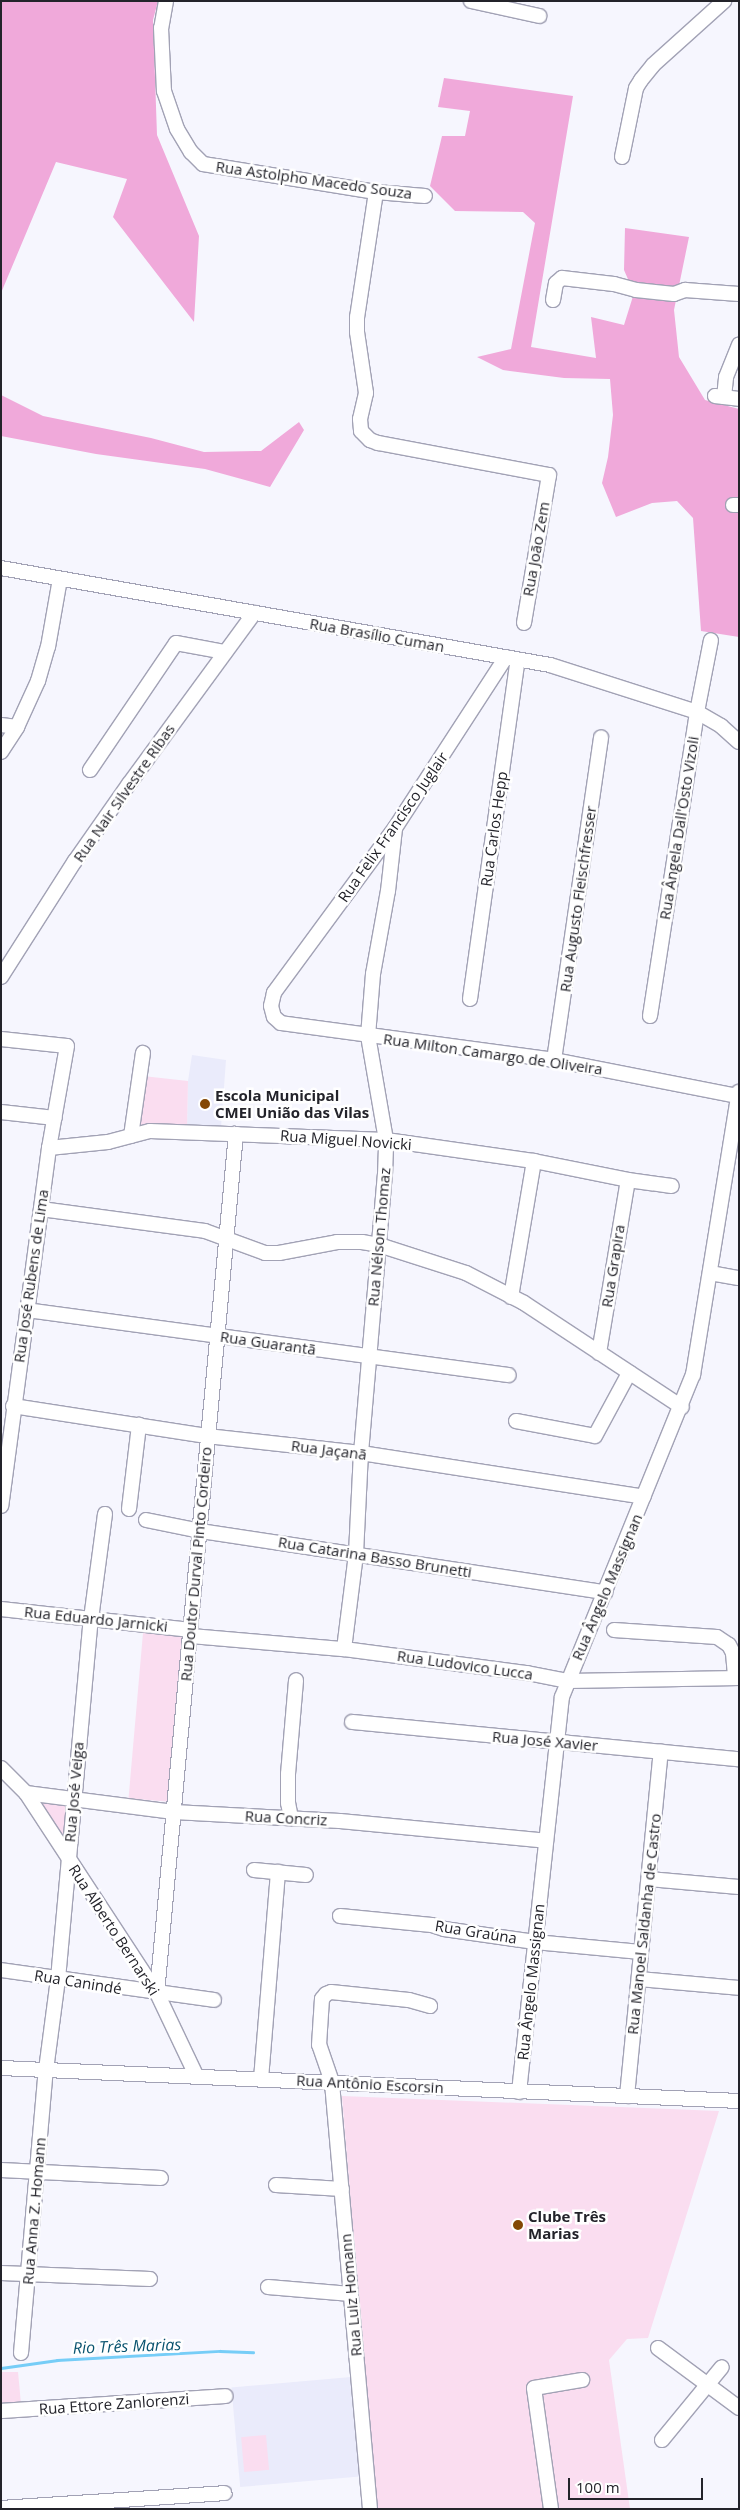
<!DOCTYPE html>
<meta charset="utf-8">
<style>
body{margin:0}
#map{position:relative;width:740px;height:2510px;overflow:hidden;background:#f6f6fe;font-family:"Open Sans",sans-serif}
div>[style]{position:absolute}
.built>*{inset:0;background:#eaebfb;transform-origin:0 0}
.green>*{inset:0;background:#faddf0;transform-origin:0 0}
.forest>*{inset:0;background:#f0a9da}
.stream>*{height:2.5px;margin:-1.25px;padding:0 1.25px;transform-origin:1.25px;border-radius:1.25px;background:#76cdf7}
.roads{filter:drop-shadow(1px 0 #a2a2b5) drop-shadow(-1px 0 #a2a2b5) drop-shadow(0 1px #a2a2b5) drop-shadow(0 -1px #a2a2b5)}
.minor>*{height:14px;margin:-7px;padding:0 7px;transform-origin:7px;border-radius:7px;background:#fff}
.dots>*{width:14px;height:14px;translate:-50% -50%;box-sizing:border-box;border:2px solid #fff;border-radius:50%}
span{translate:-50% -50%;white-space:nowrap;text-align:center;line-height:1.15;-webkit-text-stroke:5px #fff;paint-order:stroke}
.street-label{font-size:15px;color:#23232a}
.poi-label{font-size:15px;color:#23232a;font-weight:700}
.left{translate:0 -50%;text-align:left}
.water-label{font-size:16px;color:#08526e;font-style:italic}
.frame{position:absolute;inset:0;border:2px solid #23232a;pointer-events:none}
.scale{position:absolute;left:568px;top:2478px;width:135px;height:22px;box-sizing:border-box;border:2px solid #23232a;border-top:0;padding-left:6px;font-size:15px;line-height:18px;white-space:nowrap;color:#23232a;-webkit-text-stroke:4px #fff;paint-order:stroke}
</style>
<div id="map">
<div class="built">
<i style="clip-path:polygon(192px 1055px,226px 1060px,221px 1127px,187px 1128px,188px 1081px)"></i>
<i style="left:351px;top:2377px;width:100px;height:120px;rotate:85deg"></i>
</div>
<div class="green">
<i style="clip-path:polygon(143px 1076px,188px 1081px,187px 1128px,136px 1125px)"></i>
<i style="left:143px;top:1633px;width:43px;height:166px;rotate:5deg"></i>
<i style="clip-path:polygon(36px 1798px,68px 1803px,63px 1843px)"></i>
<i style="clip-path:polygon(342px 2096px,719px 2111px,648px 2338px,627px 2339px,609px 2360px,630px 2509px,376px 2509px)"></i>
<i style="clip-path:polygon(1px 2372px,18px 2372px,21px 2404px,1px 2406px)"></i>
<i style="left:266px;top:2435px;width:35px;height:25px;rotate:85deg"></i>
</div>
<div class="forest">
<i style="clip-path:polygon(1px 1px,158px 1px,153px 20px,157px 135px,199px 236px,194px 322px,113px 217px,127px 179px,56px 162px,1px 293px)"></i>
<i style="clip-path:polygon(444px 78px,573px 96px,531px 347px,596px 358px,591px 317px,624px 325px,634px 293px,624px 270px,625px 228px,689px 237px,674px 310px,679px 357px,705px 400px,739px 409px,739px 637px,701px 631px,693px 518px,677px 501px,652px 503px,616px 517px,602px 483px,608px 457px,613px 415px,610px 379px,564px 378px,503px 370px,477px 357px,511px 349px,535px 223px,523px 212px,455px 211px,430px 186px,442px 136px,465px 136px,470px 111px,438px 107px)"></i>
<i style="clip-path:polygon(1px 395px,43px 416px,151px 438px,204px 452px,261px 451px,299px 422px,304px 430px,270px 487px,205px 469px,96px 454px,1px 436px)"></i>
</div>
<div class="stream">
<i style="left:1px;top:2368px;width:57px;rotate:-8.1deg"></i>
<i style="left:57px;top:2360px;width:163px;rotate:-3.2deg"></i>
<i style="left:220px;top:2351px;width:33px;rotate:2deg"></i>
</div>
<div class="roads">
<div class="minor">
<i style="left:166px;top:1px;width:27px;rotate:100deg"></i>
<i style="left:161px;top:28px;width:63px;rotate:87.3deg"></i>
<i style="left:164px;top:91px;width:40px;rotate:71.1deg"></i>
<i style="left:177px;top:129px;width:27px;rotate:59deg"></i>
<i style="left:191px;top:152px;width:17px;rotate:45deg"></i>
<i style="left:203px;top:164px;width:175px;rotate:9.2deg"></i>
<i style="left:376px;top:192px;width:49px;rotate:4.7deg"></i>
<i style="left:471px;top:1px;width:70px;rotate:12.4deg"></i>
<i style="left:622px;top:157px;width:70px;rotate:-78.5deg"></i>
<i style="left:636px;top:88px;width:9px;rotate:-58deg"></i>
<i style="left:641px;top:80px;width:19px;rotate:-51deg"></i>
<i style="left:653px;top:65px;width:96px;rotate:-42deg"></i>
<i style="left:376px;top:192px;width:126px;rotate:98.6deg"></i>
<i style="left:357px;top:317px;width:15px;rotate:90deg"></i>
<i style="left:357px;top:332px;width:62px;rotate:81.6deg"></i>
<i style="left:366px;top:393px;width:27px;rotate:103deg"></i>
<i style="left:360px;top:419px;width:12px;rotate:85deg"></i>
<i style="left:361px;top:431px;width:13px;rotate:45deg"></i>
<i style="left:370px;top:440px;width:9px;rotate:21deg"></i>
<i style="left:378px;top:443px;width:174px;rotate:10.6deg"></i>
<i style="left:549px;top:475px;width:150px;rotate:99.6deg"></i>
<i style="left:553px;top:300px;width:17px;rotate:-80deg"></i>
<i style="left:556px;top:283px;width:8px;rotate:-40deg"></i>
<i style="left:562px;top:278px;width:52px;rotate:6.6deg"></i>
<i style="left:614px;top:284px;width:23px;rotate:15deg"></i>
<i style="left:636px;top:290px;width:38px;rotate:6deg"></i>
<i style="left:674px;top:294px;width:12px;rotate:-20deg"></i>
<i style="left:685px;top:290px;width:54px;rotate:4.2deg"></i>
<i style="left:715px;top:396px;width:24px;rotate:7deg"></i>
<i style="left:724px;top:397px;width:20px;rotate:-84deg"></i>
<i style="left:726px;top:377px;width:35px;rotate:-68deg"></i>
<i style="left:733px;top:505px;width:6px"></i>
<i style="left:1px;top:568px;width:558px;rotate:10.02deg"></i>
<i style="left:550px;top:665px;width:154px;rotate:17.7deg"></i>
<i style="left:697px;top:712px;width:28px;rotate:30deg"></i>
<i style="left:721px;top:726px;width:24px;rotate:42deg"></i>
<i style="left:506px;top:657px;width:204px;rotate:123deg"></i>
<i style="left:395px;top:828px;width:205px;rotate:126.3deg"></i>
<i style="left:274px;top:993px;width:13px;rotate:103deg"></i>
<i style="left:271px;top:1006px;width:11px;rotate:75deg"></i>
<i style="left:274px;top:1017px;width:9px;rotate:41deg"></i>
<i style="left:281px;top:1023px;width:275px;rotate:7.7deg"></i>
<i style="left:554px;top:1060px;width:187px;rotate:11.1deg"></i>
<i style="left:1px;top:725px;width:16px;rotate:7deg"></i>
<i style="left:1px;top:752px;width:30px;rotate:-57deg"></i>
<i style="left:17px;top:727px;width:51px;rotate:-65.5deg"></i>
<i style="left:38px;top:681px;width:35px;rotate:-74deg"></i>
<i style="left:48px;top:647px;width:69px;rotate:-80deg"></i>
<i style="left:90px;top:770px;width:153px;rotate:-55.9deg"></i>
<i style="left:176px;top:643px;width:50px;rotate:10.4deg"></i>
<i style="left:1px;top:977px;width:138px;rotate:-57.5deg"></i>
<i style="left:75px;top:861px;width:94px;rotate:-55deg"></i>
<i style="left:129px;top:784px;width:212px;rotate:-53.8deg"></i>
<i style="left:470px;top:999px;width:343px;rotate:-82deg"></i>
<i style="left:650px;top:1016px;width:308px;rotate:-81.2deg"></i>
<i style="left:697px;top:712px;width:73px;rotate:-79deg"></i>
<i style="left:1px;top:1039px;width:66px;rotate:6.1deg"></i>
<i style="left:67px;top:1046px;width:104px;rotate:100deg"></i>
<i style="left:49px;top:1148px;width:361px;rotate:97.6deg"></i>
<i style="left:554px;top:1060px;width:326px;rotate:-81.7deg"></i>
<i style="left:1px;top:1112px;width:54px;rotate:6.3deg"></i>
<i style="left:131px;top:1136px;width:84px;rotate:-81.8deg"></i>
<i style="left:49px;top:1148px;width:59px;rotate:-5.8deg"></i>
<i style="left:108px;top:1142px;width:43px;rotate:-14.7deg"></i>
<i style="left:150px;top:1131px;width:236px;rotate:2.2deg"></i>
<i style="left:386px;top:1140px;width:149px;rotate:8.1deg"></i>
<i style="left:534px;top:1161px;width:96px;rotate:11.4deg"></i>
<i style="left:628px;top:1180px;width:44px;rotate:7.8deg"></i>
<i style="left:41px;top:1209px;width:165px;rotate:7.6deg"></i>
<i style="left:205px;top:1231px;width:64px;rotate:20.1deg"></i>
<i style="left:265px;top:1253px;width:14px"></i>
<i style="left:279px;top:1253px;width:59px;rotate:-10.7deg"></i>
<i style="left:337px;top:1242px;width:25px"></i>
<i style="left:362px;top:1242px;width:17px;rotate:10deg"></i>
<i style="left:379px;top:1245px;width:91px;rotate:17.8deg"></i>
<i style="left:466px;top:1273px;width:65px;rotate:27.3deg"></i>
<i style="left:524px;top:1303px;width:189px;rotate:33.4deg"></i>
<i style="left:710px;top:1273px;width:29px;rotate:10deg"></i>
<i style="left:511px;top:1297px;width:138px;rotate:-80.4deg"></i>
<i style="left:27px;top:1310px;width:486px;rotate:7.7deg"></i>
<i style="left:599px;top:1353px;width:175px;rotate:-80.5deg"></i>
<i style="left:13px;top:1406px;width:196px;rotate:8.8deg"></i>
<i style="left:207px;top:1436px;width:155px;rotate:6.3deg"></i>
<i style="left:361px;top:1453px;width:286px;rotate:8.8deg"></i>
<i style="left:516px;top:1421px;width:80px;rotate:10.8deg"></i>
<i style="left:595px;top:1436px;width:72px;rotate:-61.6deg"></i>
<i style="left:129px;top:1509px;width:85px;rotate:-83.2deg"></i>
<i style="left:146px;top:1520px;width:55px;rotate:11.5deg"></i>
<i style="left:200px;top:1531px;width:410px;rotate:8.6deg"></i>
<i style="left:1px;top:1609px;width:191px;rotate:6.3deg"></i>
<i style="left:614px;top:1630px;width:103px;rotate:3.9deg"></i>
<i style="left:717px;top:1637px;width:14px;rotate:34deg"></i>
<i style="left:729px;top:1645px;width:9px;rotate:63deg"></i>
<i style="left:733px;top:1653px;width:25px;rotate:85deg"></i>
<i style="left:191px;top:1636px;width:154px;rotate:4.9deg"></i>
<i style="left:344px;top:1649px;width:185px;rotate:7.5deg"></i>
<i style="left:527px;top:1673px;width:42px;rotate:11deg"></i>
<i style="left:568px;top:1681px;width:171px;rotate:-1deg"></i>
<i style="left:344px;top:1649px;width:96px;rotate:-82.8deg"></i>
<i style="left:356px;top:1554px;width:101px;rotate:-87.2deg"></i>
<i style="left:361px;top:1453px;width:279px;rotate:-85.1deg"></i>
<i style="left:385px;top:1175px;width:35px;rotate:-88deg"></i>
<i style="left:386px;top:1140px;width:106px;rotate:-99.8deg"></i>
<i style="left:368px;top:1036px;width:62px;rotate:-85.4deg"></i>
<i style="left:373px;top:974px;width:84px;rotate:-79.8deg"></i>
<i style="left:388px;top:891px;width:62px;rotate:-83.6deg"></i>
<i style="left:352px;top:1722px;width:389px;rotate:5.5deg"></i>
<i style="left:1px;top:1768px;width:35px;rotate:45deg"></i>
<i style="left:26px;top:1793px;width:239px;rotate:56.8deg"></i>
<i style="left:157px;top:1993px;width:91px;rotate:64.6deg"></i>
<i style="left:26px;top:1793px;width:149px;rotate:7.3deg"></i>
<i style="left:174px;top:1812px;width:166px;rotate:3.1deg"></i>
<i style="left:340px;top:1821px;width:207px;rotate:5.5deg"></i>
<i style="left:291px;top:1818px;width:15px;rotate:-101deg"></i>
<i style="left:288px;top:1803px;width:29px;rotate:-90deg"></i>
<i style="left:288px;top:1774px;width:94px;rotate:-85.1deg"></i>
<i style="left:254px;top:1870px;width:52px;rotate:5.5deg"></i>
<i style="left:649px;top:1879px;width:90px;rotate:5.1deg"></i>
<i style="left:340px;top:1916px;width:92px;rotate:5.6deg"></i>
<i style="left:432px;top:1925px;width:13px;rotate:18deg"></i>
<i style="left:444px;top:1929px;width:92px;rotate:8.1deg"></i>
<i style="left:535px;top:1942px;width:106px;rotate:5.4deg"></i>
<i style="left:1px;top:1970px;width:215px;rotate:8deg"></i>
<i style="left:639px;top:1979px;width:100px;rotate:5.1deg"></i>
<i style="left:157px;top:1993px;width:863px;rotate:-84.75deg"></i>
<i style="left:1px;top:2068px;width:739px;rotate:2.56deg"></i>
<i style="left:261px;top:2079px;width:208px;rotate:-85.3deg"></i>
<i style="left:519px;top:2092px;width:397px;rotate:-83.8deg"></i>
<i style="left:562px;top:1697px;width:348px;rotate:-67.9deg"></i>
<i style="left:693px;top:1375px;width:287px;rotate:-80.8deg"></i>
<i style="left:627px;top:2096px;width:346px;rotate:-84.4deg"></i>
<i style="left:1px;top:2170px;width:160px;rotate:2.9deg"></i>
<i style="left:276px;top:2185px;width:66px;rotate:3.5deg"></i>
<i style="left:1px;top:2273px;width:149px;rotate:2.3deg"></i>
<i style="left:268px;top:2287px;width:83px;rotate:4.8deg"></i>
<i style="left:658px;top:2348px;width:101px;rotate:36.5deg"></i>
<i style="left:21px;top:2353px;width:284px;rotate:-85deg"></i>
<i style="left:46px;top:2070px;width:92px;rotate:-82.5deg"></i>
<i style="left:58px;top:1979px;width:362px;rotate:-84.8deg"></i>
<i style="left:91px;top:1619px;width:106px;rotate:-82.4deg"></i>
<i style="left:1px;top:2411px;width:225px;rotate:-3.8deg"></i>
<i style="left:662px;top:2440px;width:94px;rotate:-50.6deg"></i>
<i style="left:1px;top:2508px;width:224px;rotate:-3.8deg"></i>
<i style="left:370px;top:2509px;width:429px;rotate:-95.1deg"></i>
<i style="left:332px;top:2082px;width:39px;rotate:-109deg"></i>
<i style="left:319px;top:2045px;width:46px;rotate:-86.3deg"></i>
<i style="left:322px;top:1999px;width:6px;rotate:-51deg"></i>
<i style="left:326px;top:1994px;width:5px;rotate:-22deg"></i>
<i style="left:331px;top:1992px;width:78px;rotate:5.9deg"></i>
<i style="left:409px;top:2000px;width:22px;rotate:16deg"></i>
<i style="left:551px;top:2509px;width:122px;rotate:-98deg"></i>
<i style="left:534px;top:2388px;width:49px;rotate:-9.5deg"></i>
</div>
</div>
<div class="dots">
<i style="left:205px;top:1104px;background:#844704"></i>
<i style="left:518px;top:2225px;background:#844704"></i>
</div>
<div class="street-label">
<span style="left:314px;top:180px;rotate:8deg">Rua Astolpho Macedo Souza</span>
<span style="left:536px;top:549px;rotate:-80deg">Rua João Zem</span>
<span style="left:377px;top:635px;rotate:10deg">Rua Brasílio Cuman</span>
<span style="left:124px;top:793px;rotate:-55deg">Rua Nair Silvestre Ribas</span>
<span style="left:393px;top:827px;rotate:-55deg">Rua Felix Francisco Juglair</span>
<span style="left:679px;top:828px;rotate:-81deg">Rua Ângela Dall'Osto Vizoli</span>
<span style="left:494px;top:829px;rotate:-82deg">Rua Carlos Hepp</span>
<span style="left:578px;top:899px;rotate:-82deg">Rua Augusto Fleischfresser</span>
<span style="left:493px;top:1054px;rotate:8deg">Rua Milton Camargo de Oliveira</span>
<span style="left:346px;top:1140px;rotate:4deg">Rua Miguel Novicki</span>
<span style="left:379px;top:1237px;rotate:-85deg">Rua Nélson Thomaz</span>
<span style="left:613px;top:1266px;rotate:-81deg">Rua Grapira</span>
<span style="left:31px;top:1276px;rotate:-82deg">Rua José Rubens de Lima</span>
<span style="left:268px;top:1343px;rotate:8deg">Rua Guarantã</span>
<span style="left:329px;top:1450px;rotate:7deg">Rua Jaçanã</span>
<span style="left:375px;top:1557px;rotate:9deg">Rua Catarina Basso Brunetti</span>
<span style="left:196px;top:1564px;rotate:-85deg">Rua Doutor Durval Pinto Cordeiro</span>
<span style="left:607px;top:1587px;rotate:-67deg">Rua Ângelo Massignan</span>
<span style="left:96px;top:1619px;rotate:6deg">Rua Eduardo Jarnicki</span>
<span style="left:465px;top:1665px;rotate:8deg">Rua Ludovico Lucca</span>
<span style="left:545px;top:1741px;rotate:5deg">Rua José Xavier</span>
<span style="left:74px;top:1792px;rotate:-85deg">Rua José Veiga</span>
<span style="left:286px;top:1818px;rotate:3deg">Rua Concriz</span>
<span style="left:644px;top:1924px;rotate:-84deg">Rua Manoel Saldanha de Castro</span>
<span style="left:114px;top:1930px;rotate:57deg">Rua Alberto Bernarski</span>
<span style="left:476px;top:1932px;rotate:9deg">Rua Graúna</span>
<span style="left:78px;top:1982px;rotate:9deg">Rua Canindé</span>
<span style="left:531px;top:1982px;rotate:-84deg">Rua Ângelo Massignan</span>
<span style="left:370px;top:2084px;rotate:3deg">Rua Antônio Escorsin</span>
<span style="left:34px;top:2211px;rotate:-85deg">Rua Anna Z. Homann</span>
<span style="left:351px;top:2295px;rotate:-95deg">Rua Luiz Homann</span>
<span style="left:114px;top:2404px;rotate:-4deg">Rua Ettore Zanlorenzi</span>
</div>
<div class="poi-label">
<span class="left" style="left:215px;top:1104px">Escola Municipal<br>CMEI União das Vilas</span>
<span class="left" style="left:528px;top:2225px">Clube Três<br>Marias</span>
</div>
<div class="water-label">
<span style="left:127px;top:2346px;rotate:-2deg">Rio Três Marias</span>
</div>
<div class="frame"></div>
<div class="scale">100 m</div>
</div>
